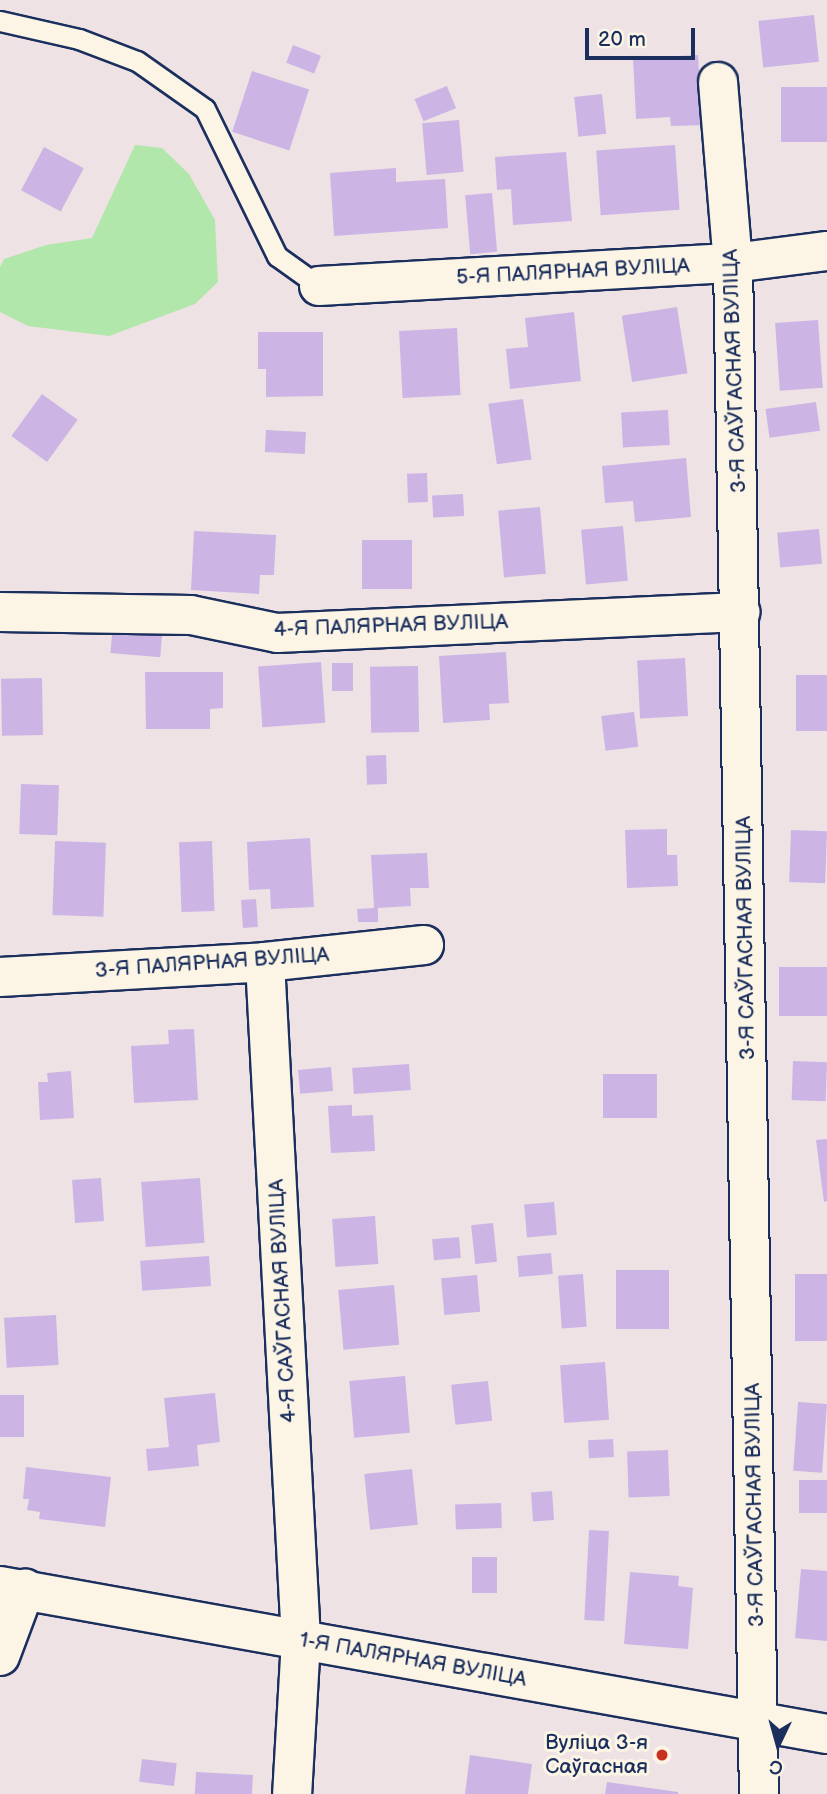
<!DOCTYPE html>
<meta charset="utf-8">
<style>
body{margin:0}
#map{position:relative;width:827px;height:1794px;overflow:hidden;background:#eee2e5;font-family:"Balsamiq Sans",sans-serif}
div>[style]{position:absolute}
.green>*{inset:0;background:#b1e7aa}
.building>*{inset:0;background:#ccb5e4;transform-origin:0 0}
.roads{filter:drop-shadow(2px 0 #1b2f5e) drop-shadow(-2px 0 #1b2f5e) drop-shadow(0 2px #1b2f5e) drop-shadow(0 -2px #1b2f5e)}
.service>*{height:19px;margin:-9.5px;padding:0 9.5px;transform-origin:9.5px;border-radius:9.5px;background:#fcf5e5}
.minor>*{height:38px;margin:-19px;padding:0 19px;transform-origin:19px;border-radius:19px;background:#fcf5e5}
.tertiary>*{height:38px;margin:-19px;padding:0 19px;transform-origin:19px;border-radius:19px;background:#fcf5e5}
.dots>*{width:19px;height:19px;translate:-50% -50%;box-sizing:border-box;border:4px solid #fcf5e5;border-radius:50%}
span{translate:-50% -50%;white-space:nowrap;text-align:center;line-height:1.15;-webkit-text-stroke:6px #fcf5e5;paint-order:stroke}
.street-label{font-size:21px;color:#1b2f5e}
.poi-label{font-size:21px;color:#1b2f5e}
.right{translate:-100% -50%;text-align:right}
.north{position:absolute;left:743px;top:1710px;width:70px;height:70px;-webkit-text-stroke:5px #fcf5e5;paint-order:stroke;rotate:185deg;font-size:19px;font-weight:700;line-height:28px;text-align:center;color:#1b2f5e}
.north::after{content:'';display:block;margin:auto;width:24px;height:32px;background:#1b2f5e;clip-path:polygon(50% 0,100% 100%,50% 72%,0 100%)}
.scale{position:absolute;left:585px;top:28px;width:110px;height:32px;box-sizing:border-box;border:4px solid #1b2f5e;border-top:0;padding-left:9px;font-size:21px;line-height:24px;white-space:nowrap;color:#1b2f5e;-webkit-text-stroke:5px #fcf5e5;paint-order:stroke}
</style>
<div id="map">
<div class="green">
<i style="clip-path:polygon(135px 145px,162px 148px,189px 174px,215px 220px,218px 282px,195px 304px,109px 336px,28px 326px,0 312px,0 267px,4px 259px,46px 245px,92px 238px)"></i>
</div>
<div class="building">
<i style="left:814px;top:15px;width:47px;height:56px;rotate:84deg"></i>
<i style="left:293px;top:45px;width:30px;height:19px;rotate:21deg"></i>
<i style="clip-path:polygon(698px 55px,702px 125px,671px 126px,670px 117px,636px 119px,633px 58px)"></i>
<i style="left:252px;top:71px;width:60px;height:64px;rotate:18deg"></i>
<i style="left:447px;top:86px;width:24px;height:35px;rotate:68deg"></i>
<i style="left:827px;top:87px;width:55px;height:46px;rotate:90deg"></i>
<i style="left:602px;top:94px;width:40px;height:28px;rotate:84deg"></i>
<i style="left:459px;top:120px;width:52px;height:37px;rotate:85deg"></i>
<i style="left:675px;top:145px;width:65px;height:79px;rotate:86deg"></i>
<i style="left:44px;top:147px;width:45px;height:49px;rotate:28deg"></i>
<i style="clip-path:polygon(566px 152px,572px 221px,513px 225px,511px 189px,497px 190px,495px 157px)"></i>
<i style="clip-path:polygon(396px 168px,396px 182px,445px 179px,448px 228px,334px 236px,330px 173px)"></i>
<i style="left:492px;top:193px;width:59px;height:27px;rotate:85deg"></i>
<i style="left:677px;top:307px;width:67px;height:56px;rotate:81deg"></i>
<i style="clip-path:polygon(574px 312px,581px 381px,510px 389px,506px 349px,528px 347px,525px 318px)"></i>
<i style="left:818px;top:320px;width:68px;height:43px;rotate:86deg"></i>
<i style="left:457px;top:328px;width:67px;height:58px;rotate:87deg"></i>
<i style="clip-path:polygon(258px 332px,323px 332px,323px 396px,266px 397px,266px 369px,258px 369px)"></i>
<i style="left:42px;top:394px;width:44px;height:52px;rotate:36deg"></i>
<i style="left:523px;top:399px;width:61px;height:35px;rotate:82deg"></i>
<i style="left:816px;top:402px;width:29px;height:51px;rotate:82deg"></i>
<i style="left:668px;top:410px;width:35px;height:47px;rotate:87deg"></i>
<i style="left:266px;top:430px;width:40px;height:22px;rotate:3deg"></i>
<i style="clip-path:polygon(686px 458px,691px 517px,635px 522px,633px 501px,605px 503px,602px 466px)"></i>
<i style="left:427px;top:473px;width:29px;height:20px;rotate:88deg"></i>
<i style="left:463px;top:494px;width:22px;height:31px;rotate:87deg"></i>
<i style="left:540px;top:507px;width:67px;height:42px;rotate:85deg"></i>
<i style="left:623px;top:526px;width:55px;height:42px;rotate:85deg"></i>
<i style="left:819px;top:529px;width:35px;height:42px;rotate:85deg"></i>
<i style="clip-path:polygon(194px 531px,276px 535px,274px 575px,260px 575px,259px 594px,191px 590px)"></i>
<i style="left:362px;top:540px;width:50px;height:49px"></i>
<i style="left:113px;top:623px;width:50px;height:30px;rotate:5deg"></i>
<i style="clip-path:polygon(506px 652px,509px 703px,489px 704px,490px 720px,443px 723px,439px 656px)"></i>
<i style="left:685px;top:658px;width:58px;height:48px;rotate:87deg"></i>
<i style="left:321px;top:662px;width:61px;height:63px;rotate:86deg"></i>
<i style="left:332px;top:663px;width:21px;height:28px"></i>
<i style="left:418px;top:666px;width:66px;height:48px;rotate:89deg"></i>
<i style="clip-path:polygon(145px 672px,223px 672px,223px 708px,210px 709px,210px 729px,146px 729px)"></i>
<i style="left:796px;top:675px;width:31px;height:56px"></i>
<i style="left:42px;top:678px;width:57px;height:41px;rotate:89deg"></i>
<i style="left:634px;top:712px;width:35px;height:33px;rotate:83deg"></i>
<i style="left:386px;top:755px;width:29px;height:20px;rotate:88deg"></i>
<i style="left:21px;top:784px;width:38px;height:50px;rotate:2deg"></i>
<i style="clip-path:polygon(667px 829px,667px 855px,677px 855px,678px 886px,627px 888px,625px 830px)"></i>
<i style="left:791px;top:830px;width:36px;height:52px;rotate:2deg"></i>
<i style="clip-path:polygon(310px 838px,314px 907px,271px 909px,270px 889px,249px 890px,247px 842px)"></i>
<i style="left:55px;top:841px;width:51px;height:74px;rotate:2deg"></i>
<i style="left:212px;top:841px;width:70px;height:33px;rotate:88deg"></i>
<i style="clip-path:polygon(427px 853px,429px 888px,410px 888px,411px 906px,378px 908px,378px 922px,358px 922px,357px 909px,374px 908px,371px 855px)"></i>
<i style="left:256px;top:899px;width:28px;height:15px;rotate:86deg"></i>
<i style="left:779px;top:967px;width:48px;height:49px"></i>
<i style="clip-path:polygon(194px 1029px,198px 1100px,134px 1103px,131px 1046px,169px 1044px,168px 1030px)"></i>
<i style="left:793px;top:1061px;width:34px;height:39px;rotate:2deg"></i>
<i style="left:409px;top:1064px;width:26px;height:57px;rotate:86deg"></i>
<i style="left:331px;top:1067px;width:24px;height:33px;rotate:85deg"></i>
<i style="clip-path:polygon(71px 1071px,74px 1118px,40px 1120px,38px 1082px,48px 1082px,47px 1073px)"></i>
<i style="left:603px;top:1074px;width:54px;height:44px"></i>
<i style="clip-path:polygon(352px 1105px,352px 1116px,373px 1115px,375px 1151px,331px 1153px,328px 1106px)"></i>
<i style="clip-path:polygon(827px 1139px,827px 1201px,824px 1202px,816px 1140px)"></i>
<i style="left:101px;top:1178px;width:43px;height:29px;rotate:86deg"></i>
<i style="left:200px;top:1178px;width:65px;height:59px;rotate:86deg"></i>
<i style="left:554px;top:1202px;width:33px;height:30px;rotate:85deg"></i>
<i style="left:375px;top:1216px;width:48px;height:43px;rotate:86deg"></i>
<i style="left:493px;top:1223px;width:39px;height:22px;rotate:84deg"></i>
<i style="left:459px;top:1237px;width:21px;height:27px;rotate:85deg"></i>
<i style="left:551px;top:1253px;width:21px;height:34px;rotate:85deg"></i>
<i style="left:209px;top:1256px;width:30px;height:69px;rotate:86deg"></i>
<i style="left:669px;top:1270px;width:59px;height:53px;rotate:90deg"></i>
<i style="left:583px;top:1274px;width:53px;height:25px;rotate:86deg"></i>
<i style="left:795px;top:1274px;width:32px;height:67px"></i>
<i style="left:477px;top:1275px;width:37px;height:36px;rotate:85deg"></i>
<i style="left:394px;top:1285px;width:60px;height:56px;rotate:85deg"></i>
<i style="left:56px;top:1315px;width:50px;height:52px;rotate:87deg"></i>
<i style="left:605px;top:1362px;width:58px;height:45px;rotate:86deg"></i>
<i style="left:405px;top:1376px;width:57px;height:56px;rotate:85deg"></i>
<i style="left:488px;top:1381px;width:40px;height:37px;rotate:84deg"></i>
<i style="clip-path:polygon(215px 1393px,220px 1442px,197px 1445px,199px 1466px,148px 1471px,146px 1449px,169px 1447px,164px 1398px)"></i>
<i style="left:0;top:1395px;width:24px;height:42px"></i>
<i style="left:798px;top:1402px;width:29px;height:69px;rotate:4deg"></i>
<i style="left:613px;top:1439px;width:18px;height:25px;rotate:87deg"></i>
<i style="left:668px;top:1450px;width:46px;height:41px;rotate:88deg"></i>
<i style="clip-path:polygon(26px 1467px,111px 1477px,105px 1527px,39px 1519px,40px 1512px,27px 1510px,29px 1499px,23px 1499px)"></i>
<i style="left:412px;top:1469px;width:56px;height:48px;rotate:84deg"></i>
<i style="left:799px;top:1480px;width:28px;height:33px"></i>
<i style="left:552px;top:1491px;width:29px;height:21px;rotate:86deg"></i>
<i style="left:501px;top:1503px;width:25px;height:46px;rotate:88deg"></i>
<i style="left:589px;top:1530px;width:20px;height:90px;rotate:3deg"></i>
<i style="left:497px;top:1557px;width:36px;height:25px;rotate:90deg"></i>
<i style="clip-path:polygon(801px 1569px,827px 1571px,827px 1641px,795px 1638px)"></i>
<i style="clip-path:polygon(630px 1572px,679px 1576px,678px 1586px,693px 1588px,688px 1649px,624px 1644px)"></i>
<i style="clip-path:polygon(470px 1755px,532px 1764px,528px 1794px,465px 1794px)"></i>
<i style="left:142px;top:1759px;width:35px;height:23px;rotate:7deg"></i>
<i style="left:196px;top:1772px;width:57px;height:22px;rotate:3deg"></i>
<i style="clip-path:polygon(607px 1782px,678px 1792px,678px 1794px,605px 1794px)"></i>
</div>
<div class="roads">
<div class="service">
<i style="left:0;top:21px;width:81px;rotate:12.8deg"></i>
<i style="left:79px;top:39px;width:62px;rotate:20.8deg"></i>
<i style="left:137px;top:61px;width:83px;rotate:35.2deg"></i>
<i style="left:205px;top:109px;width:164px;rotate:63.9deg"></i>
<i style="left:277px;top:256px;width:52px;rotate:35.5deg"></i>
</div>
<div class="minor">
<i style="left:718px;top:82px;width:182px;rotate:85.3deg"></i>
<i style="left:733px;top:263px;width:1531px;rotate:89.03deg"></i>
<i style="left:319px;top:286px;width:415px;rotate:-3.2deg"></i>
<i style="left:733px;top:263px;width:95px;rotate:-7.3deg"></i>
<i style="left:0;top:612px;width:191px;rotate:0.9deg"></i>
<i style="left:191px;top:615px;width:88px;rotate:11.8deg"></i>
<i style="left:277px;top:633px;width:464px;rotate:-2.6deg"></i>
<i style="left:265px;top:962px;width:679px;rotate:86.96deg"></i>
<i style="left:301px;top:1640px;width:154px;rotate:93.3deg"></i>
<i style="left:0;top:977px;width:265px;rotate:-3.2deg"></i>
<i style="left:265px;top:962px;width:160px;rotate:-6.1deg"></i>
<i style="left:0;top:1656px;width:72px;rotate:-69.5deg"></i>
</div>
<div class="tertiary">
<i style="left:0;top:1586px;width:840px;rotate:10.15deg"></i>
</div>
</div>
<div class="dots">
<i style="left:662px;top:1755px;background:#c8321e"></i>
</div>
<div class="street-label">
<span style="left:573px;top:272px;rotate:-3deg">5-Я ПАЛЯРНАЯ ВУЛІЦА</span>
<span style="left:735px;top:371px;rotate:-92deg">3-Я САЎГАСНАЯ ВУЛІЦА</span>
<span style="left:391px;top:626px;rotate:-2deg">4-Я ПАЛЯРНАЯ ВУЛІЦА</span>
<span style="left:746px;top:938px;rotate:-91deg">3-Я САЎГАСНАЯ ВУЛІЦА</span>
<span style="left:212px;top:963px;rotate:-4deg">3-Я ПАЛЯРНАЯ ВУЛІЦА</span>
<span style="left:283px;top:1301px;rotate:-93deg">4-Я САЎГАСНАЯ ВУЛІЦА</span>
<span style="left:755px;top:1505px;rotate:-91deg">3-Я САЎГАСНАЯ ВУЛІЦА</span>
<span style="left:413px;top:1660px;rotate:10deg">1-Я ПАЛЯРНАЯ ВУЛІЦА</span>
</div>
<div class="poi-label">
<span class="right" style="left:648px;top:1755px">Вуліца 3-я<br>Саўгасная</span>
</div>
<div class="north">С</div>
<div class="scale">20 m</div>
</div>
